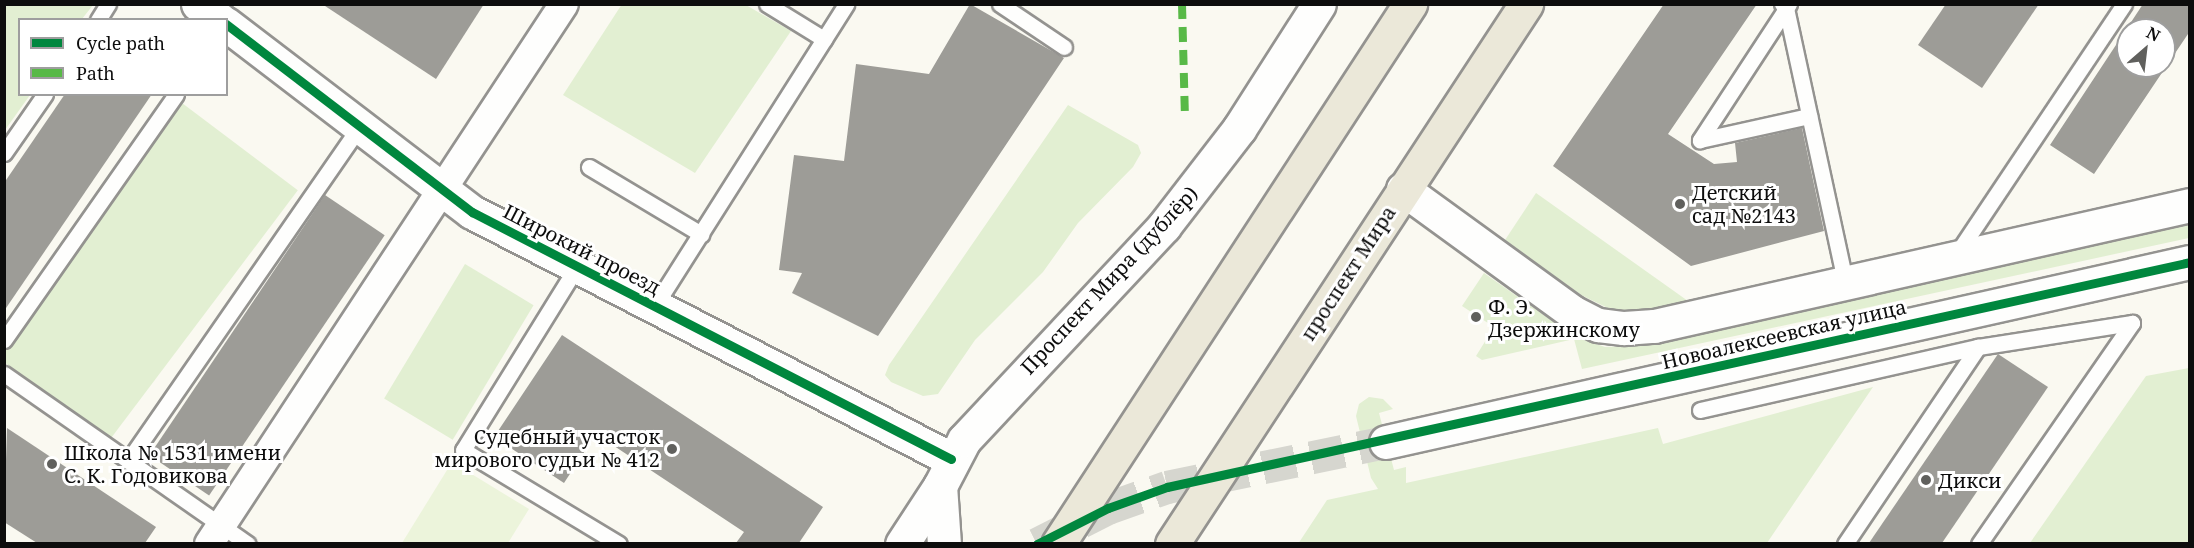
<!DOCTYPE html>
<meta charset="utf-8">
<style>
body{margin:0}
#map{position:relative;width:2194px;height:548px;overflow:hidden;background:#faf9f1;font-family:"Noto Serif",serif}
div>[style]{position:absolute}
.green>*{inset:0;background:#e2efd2;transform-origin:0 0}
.pitch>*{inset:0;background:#ecf4db}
.building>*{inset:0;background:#9d9c97;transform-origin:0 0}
.tertiary-tunnel>*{height:33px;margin-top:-16.5px;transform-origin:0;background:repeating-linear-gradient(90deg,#d6d6cf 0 33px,transparent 0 49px)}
.roads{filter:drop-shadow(2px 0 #949390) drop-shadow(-2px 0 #949390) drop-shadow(0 2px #949390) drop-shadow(0 -2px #949390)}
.service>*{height:15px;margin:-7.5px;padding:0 7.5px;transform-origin:7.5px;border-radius:7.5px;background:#fefefd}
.minor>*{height:28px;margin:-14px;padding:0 14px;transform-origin:14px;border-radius:14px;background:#fefefd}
.tertiary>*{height:33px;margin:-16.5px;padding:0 16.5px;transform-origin:16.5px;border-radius:16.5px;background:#fefefd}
.primary>*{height:33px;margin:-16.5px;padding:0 16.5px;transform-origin:16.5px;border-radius:16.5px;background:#ebe8d9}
.quiet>*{height:8px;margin-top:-4px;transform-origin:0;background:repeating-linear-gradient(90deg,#58b947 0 15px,transparent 0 23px)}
.cycleway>*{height:9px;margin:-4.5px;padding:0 4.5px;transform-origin:4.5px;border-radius:4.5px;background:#00873e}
.dots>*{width:16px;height:16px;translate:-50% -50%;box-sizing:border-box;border:3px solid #fff;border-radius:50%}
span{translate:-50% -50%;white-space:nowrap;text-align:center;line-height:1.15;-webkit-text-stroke:6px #fff;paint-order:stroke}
.poi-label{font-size:20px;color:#0d0d0d}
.left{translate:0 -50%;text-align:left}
.right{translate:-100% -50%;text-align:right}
.street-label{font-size:20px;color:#0d0d0d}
.frame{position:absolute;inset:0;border:6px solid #0d0d0d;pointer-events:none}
.legend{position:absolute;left:18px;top:18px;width:210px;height:78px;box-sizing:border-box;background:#fff;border:2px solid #9e9e9e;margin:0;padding:8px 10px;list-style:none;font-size:18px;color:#0d0d0d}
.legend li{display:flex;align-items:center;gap:12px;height:30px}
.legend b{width:30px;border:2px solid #9e9e9e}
.north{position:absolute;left:2116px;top:18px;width:60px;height:60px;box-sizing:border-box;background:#fff;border:2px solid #9e9e9e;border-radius:50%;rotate:28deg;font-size:16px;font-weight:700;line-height:24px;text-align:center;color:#0d0d0d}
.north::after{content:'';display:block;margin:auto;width:21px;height:27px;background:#60605d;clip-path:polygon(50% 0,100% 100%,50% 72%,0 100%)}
</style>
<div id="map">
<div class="green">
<i style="clip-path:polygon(5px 4px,93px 5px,82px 19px,20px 20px,20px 94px,30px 95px,5px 130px)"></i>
<i style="clip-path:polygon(622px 4px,746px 5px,791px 31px,695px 173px,563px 95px)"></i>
<i style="left:182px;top:103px;width:145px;height:314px;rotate:37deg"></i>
<i style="clip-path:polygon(1068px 105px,1138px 145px,1141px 153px,1133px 167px,1078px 223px,1043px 272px,975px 340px,938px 394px,923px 396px,891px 382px,885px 375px,889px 365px)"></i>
<i style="clip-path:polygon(1536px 193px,1688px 301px,1637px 312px,1614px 311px,1581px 295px,1505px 240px)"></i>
<i style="clip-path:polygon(2189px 225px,2189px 238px,1582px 369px,1574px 339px,1482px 360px,1476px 356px,1494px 327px,1462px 306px,1484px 273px,1575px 337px,1605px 347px,1636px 346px)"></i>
<i style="left:465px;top:264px;width:80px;height:157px;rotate:31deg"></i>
<i style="clip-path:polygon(2189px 368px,2189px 543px,2030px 543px,2146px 376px)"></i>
<i style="clip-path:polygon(1873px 387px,1767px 543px,1298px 544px,1327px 500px,1378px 489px,1371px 478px,1356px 416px,1359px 404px,1369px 397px,1383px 399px,1393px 409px,1379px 413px,1394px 470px,1406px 467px,1406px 483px,1658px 428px,1663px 444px)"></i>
</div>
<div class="pitch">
<i style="clip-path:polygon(452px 462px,529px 509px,508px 543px,402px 543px)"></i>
</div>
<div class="building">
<i style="clip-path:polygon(322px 4px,484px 4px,436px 79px)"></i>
<i style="clip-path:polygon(970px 4px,1064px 58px,878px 336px,792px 293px,802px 273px,779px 270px,794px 155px,844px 161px,856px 64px,929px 74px)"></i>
<i style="clip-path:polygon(1664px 4px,1757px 4px,1668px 134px,1714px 164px,1737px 162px,1735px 143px,1802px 128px,1824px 231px,1691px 266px,1553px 166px)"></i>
<i style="clip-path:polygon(1946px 4px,2039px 4px,1982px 88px,1918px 45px)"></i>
<i style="clip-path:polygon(evenodd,2143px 4px,2190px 4px,2190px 31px,2094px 174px,2050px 145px,2143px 4px,2128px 30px,2164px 30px,2164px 66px,2128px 66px,2128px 30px)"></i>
<i style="clip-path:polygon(65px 94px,152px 94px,4px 311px,4px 183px)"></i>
<i style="left:325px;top:195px;width:72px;height:314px;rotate:34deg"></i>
<i style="clip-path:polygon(562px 335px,823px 507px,799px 543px,736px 543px,744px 532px,596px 434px,564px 483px,494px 437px)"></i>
<i style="clip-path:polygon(1998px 354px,2048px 387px,1942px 543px,1869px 543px)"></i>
<i style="clip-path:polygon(7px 428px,156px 527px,145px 543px,37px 543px,4px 522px)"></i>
</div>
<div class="tertiary-tunnel">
<i style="left:1037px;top:544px;width:80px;rotate:-26.9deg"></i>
<i style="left:1108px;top:508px;width:63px;rotate:-19.6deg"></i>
<i style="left:1167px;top:487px;width:224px;rotate:-11.6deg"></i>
</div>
<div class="roads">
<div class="service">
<i style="left:767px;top:4px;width:67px;rotate:31.6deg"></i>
<i style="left:1000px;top:4px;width:77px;rotate:33.9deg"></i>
<i style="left:1782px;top:4px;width:6px;rotate:45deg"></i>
<i style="left:1786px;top:8px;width:280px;rotate:77.8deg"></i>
<i style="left:1789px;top:4px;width:163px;rotate:123.2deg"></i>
<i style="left:1700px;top:140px;width:112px;rotate:-12.4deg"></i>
<i style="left:98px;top:20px;width:19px;rotate:-58deg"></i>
<i style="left:4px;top:153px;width:72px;rotate:-55.2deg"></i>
<i style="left:589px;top:167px;width:131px;rotate:30.9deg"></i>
<i style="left:1956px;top:255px;width:302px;rotate:-56.2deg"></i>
<i style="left:576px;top:268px;width:214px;rotate:121.8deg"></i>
<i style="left:463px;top:450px;width:182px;rotate:31.1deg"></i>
<i style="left:654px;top:307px;width:359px;rotate:-57.6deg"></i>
<i style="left:4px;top:340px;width:300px;rotate:-55deg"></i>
<i style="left:4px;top:374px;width:297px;rotate:34.9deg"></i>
<i style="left:1700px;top:410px;width:285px;rotate:-12.8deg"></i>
<i style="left:128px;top:461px;width:406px;rotate:-55.3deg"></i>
<i style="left:1845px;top:544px;width:238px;rotate:-56deg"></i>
<i style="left:1978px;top:347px;width:156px;rotate:-8.9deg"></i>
<i style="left:1979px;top:544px;width:269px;rotate:-55.3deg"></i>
</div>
<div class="minor">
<i style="left:209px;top:544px;width:646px;rotate:-56.68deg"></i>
</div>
<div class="tertiary">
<i style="left:198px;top:4px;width:27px;rotate:36deg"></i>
<i style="left:226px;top:24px;width:310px;rotate:37.4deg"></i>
<i style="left:472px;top:212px;width:539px;rotate:27.28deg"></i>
<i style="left:1403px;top:189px;width:209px;rotate:36deg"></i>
<i style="left:1572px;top:312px;width:29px;rotate:27deg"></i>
<i style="left:1598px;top:325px;width:26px;rotate:7deg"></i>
<i style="left:1624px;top:328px;width:30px;rotate:-4deg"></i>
<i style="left:1654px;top:326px;width:549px;rotate:-12.72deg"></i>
<i style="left:1386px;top:442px;width:824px;rotate:-12.62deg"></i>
<i style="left:902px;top:544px;width:69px;rotate:-56.8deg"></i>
<i style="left:944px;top:544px;width:58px;rotate:-93.9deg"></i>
<i style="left:940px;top:486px;width:52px;rotate:-62.4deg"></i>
<i style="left:964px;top:440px;width:293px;rotate:-46.9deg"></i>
<i style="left:1164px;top:226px;width:123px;rotate:-52.3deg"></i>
<i style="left:1239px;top:129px;width:148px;rotate:-57.4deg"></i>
</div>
<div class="primary">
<i style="left:1058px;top:544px;width:645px;rotate:-56.9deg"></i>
<i style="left:1172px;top:544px;width:646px;rotate:-56.75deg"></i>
</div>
</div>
<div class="quiet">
<i style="left:1182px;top:4px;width:112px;rotate:88.5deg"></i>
</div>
<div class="cycleway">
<i style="left:226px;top:24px;width:310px;rotate:37.4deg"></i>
<i style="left:472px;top:212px;width:539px;rotate:27.28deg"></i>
<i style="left:1037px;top:544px;width:80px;rotate:-26.9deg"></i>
<i style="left:1108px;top:508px;width:63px;rotate:-19.6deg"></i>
<i style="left:1167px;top:487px;width:1047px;rotate:-12.4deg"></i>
</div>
<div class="dots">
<i style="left:1680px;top:204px;background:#60605d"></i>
<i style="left:1476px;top:317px;background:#60605d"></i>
<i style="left:672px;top:449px;background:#60605d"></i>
<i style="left:52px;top:464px;background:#60605d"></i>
<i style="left:1926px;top:480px;background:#60605d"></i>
</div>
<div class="poi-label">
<span class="left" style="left:1692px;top:204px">Детский<br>сад №2143</span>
<span class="left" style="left:1488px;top:318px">Ф. Э.<br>Дзержинскому</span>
<span class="right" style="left:660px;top:448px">Судебный участок<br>мирового судьи № 412</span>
<span class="left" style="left:64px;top:464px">Школа № 1531 имени<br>С. К. Годовикова</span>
<span class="left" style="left:1938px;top:480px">Дикси</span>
</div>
<div class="street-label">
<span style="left:582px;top:249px;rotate:27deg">Широкий проезд</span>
<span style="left:1348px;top:273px;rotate:-57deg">проспект Мира</span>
<span style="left:1109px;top:280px;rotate:-47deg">Проспект Мира (дублёр)</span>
<span style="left:1784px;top:334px;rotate:-13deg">Новоалексеевская улица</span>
</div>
<div class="frame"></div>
<ul class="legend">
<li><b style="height:8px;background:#00873e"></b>Cycle path</li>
<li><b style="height:8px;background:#58b947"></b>Path</li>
</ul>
<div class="north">N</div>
</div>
